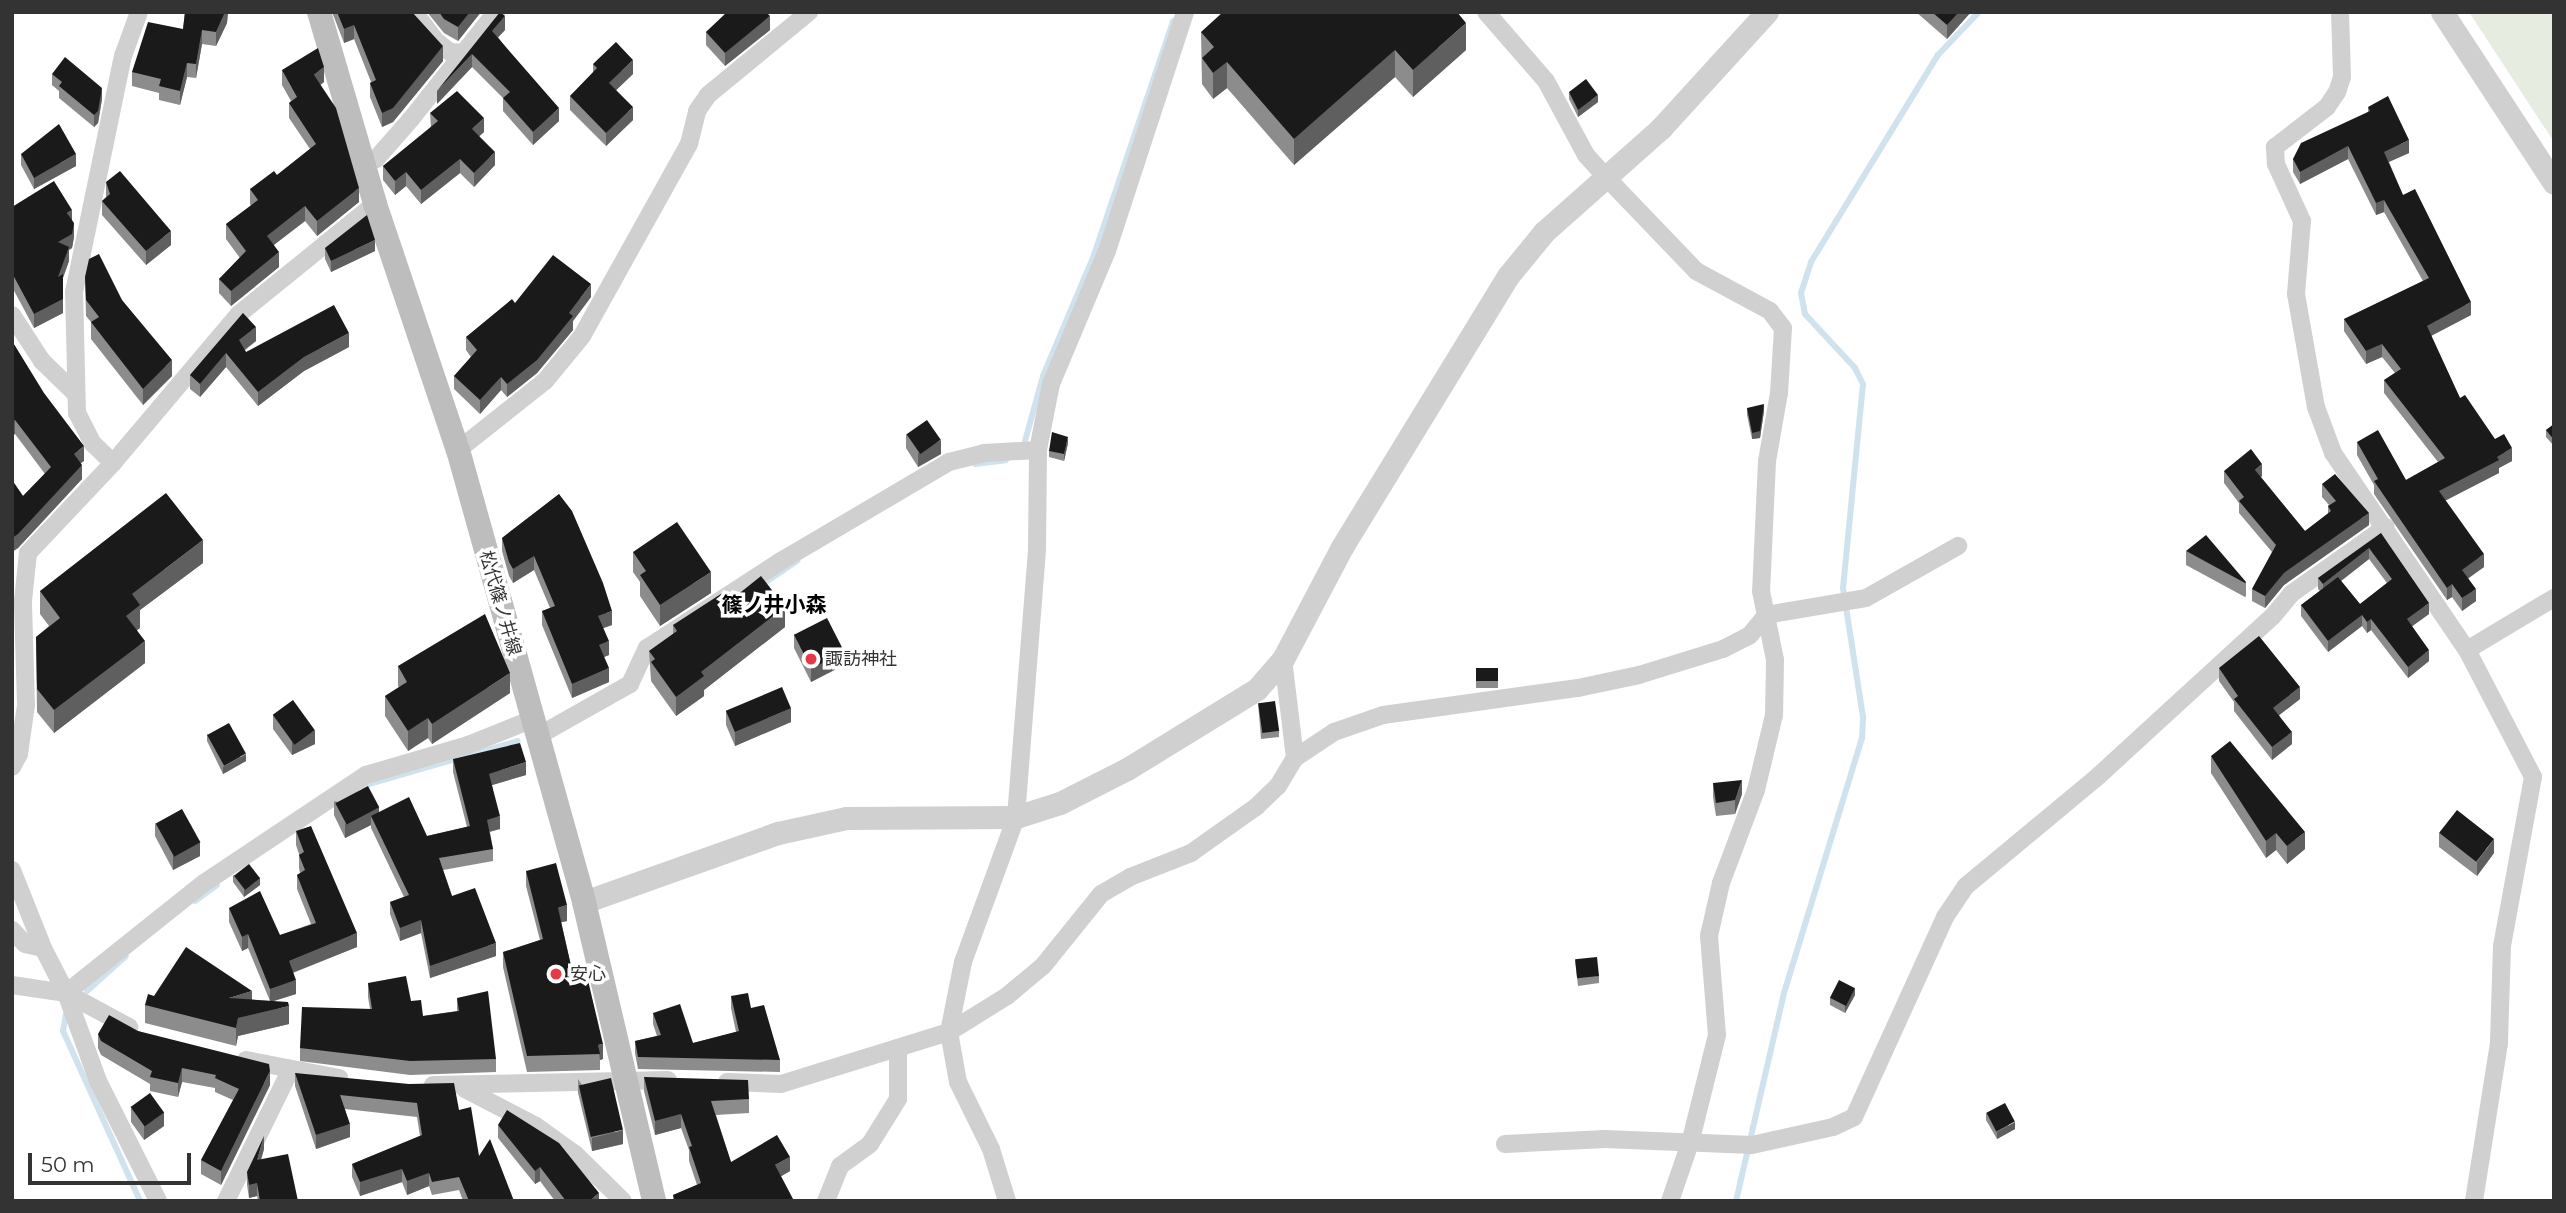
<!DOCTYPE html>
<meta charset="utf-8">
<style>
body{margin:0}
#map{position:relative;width:2566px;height:1213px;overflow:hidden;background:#fff;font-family:Montserrat,"Noto Sans JP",sans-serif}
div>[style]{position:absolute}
.green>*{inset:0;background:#e6ecdf}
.stream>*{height:6px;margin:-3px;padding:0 3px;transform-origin:3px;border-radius:3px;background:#cfe2ee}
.minor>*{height:18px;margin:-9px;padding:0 9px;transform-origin:9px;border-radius:9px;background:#d0d0d0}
.tertiary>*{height:23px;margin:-11.5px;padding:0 11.5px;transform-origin:11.5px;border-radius:11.5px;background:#d0d0d0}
.secondary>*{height:24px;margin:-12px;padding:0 12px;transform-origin:12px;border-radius:12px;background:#bdbdbd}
.wall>*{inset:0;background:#8c8c8c;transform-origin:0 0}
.shaded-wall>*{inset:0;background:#5f5f5f}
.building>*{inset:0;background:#1a1a1a;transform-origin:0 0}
.dots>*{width:19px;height:19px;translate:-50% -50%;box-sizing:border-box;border:4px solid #fff;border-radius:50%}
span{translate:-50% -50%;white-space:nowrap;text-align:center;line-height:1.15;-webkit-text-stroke:7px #fff;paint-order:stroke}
.street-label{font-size:18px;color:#333}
.poi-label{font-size:18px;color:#333}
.left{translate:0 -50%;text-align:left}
.quarter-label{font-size:21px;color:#000;font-weight:700}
.frame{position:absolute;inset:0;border:14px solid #333;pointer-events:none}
.scale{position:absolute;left:28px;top:1153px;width:163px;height:32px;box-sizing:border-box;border:4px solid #333;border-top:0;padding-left:9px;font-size:21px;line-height:24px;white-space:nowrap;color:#333;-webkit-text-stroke:5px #fff;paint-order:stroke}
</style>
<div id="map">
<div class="green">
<i style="clip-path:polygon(2469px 12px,2554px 12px,2554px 142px)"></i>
</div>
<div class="stream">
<i style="left:1025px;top:441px;width:67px;rotate:-74.5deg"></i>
<i style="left:1043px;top:376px;width:131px;rotate:-67.1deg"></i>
<i style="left:1094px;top:255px;width:247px;rotate:-71.3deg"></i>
<i style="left:975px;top:464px;width:31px;rotate:-7deg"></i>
<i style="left:760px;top:586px;width:45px;rotate:-34deg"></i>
<i style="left:362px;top:786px;width:162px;rotate:-16.1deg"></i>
<i style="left:195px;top:901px;width:27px;rotate:-36deg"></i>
<i style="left:87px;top:991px;width:52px;rotate:-41.9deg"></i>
<i style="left:66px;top:1014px;width:17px;rotate:100deg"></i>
<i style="left:63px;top:1031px;width:187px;rotate:65.6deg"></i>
<i style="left:1736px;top:1201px;width:213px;rotate:-77deg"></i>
<i style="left:1784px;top:993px;width:267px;rotate:-73deg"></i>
<i style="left:1862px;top:738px;width:21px;rotate:-87deg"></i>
<i style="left:1863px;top:717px;width:131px;rotate:-98.8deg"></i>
<i style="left:1843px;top:588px;width:205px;rotate:-84.4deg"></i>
<i style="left:1863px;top:384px;width:18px;rotate:-117deg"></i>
<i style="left:1855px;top:368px;width:74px;rotate:-132.8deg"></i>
<i style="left:1805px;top:314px;width:21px;rotate:-101deg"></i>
<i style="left:1801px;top:293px;width:33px;rotate:-72deg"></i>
<i style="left:1811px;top:262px;width:243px;rotate:-58.5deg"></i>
<i style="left:1938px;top:55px;width:59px;rotate:-46.4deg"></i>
</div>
<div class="minor">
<i style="left:414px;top:12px;width:36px;rotate:53deg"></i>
<i style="left:436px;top:41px;width:18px;rotate:38deg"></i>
<i style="left:450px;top:52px;width:14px;rotate:4deg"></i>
<i style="left:1486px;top:12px;width:91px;rotate:49deg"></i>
<i style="left:1546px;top:81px;width:84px;rotate:61.6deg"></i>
<i style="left:1586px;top:155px;width:30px;rotate:48deg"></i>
<i style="left:1606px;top:177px;width:130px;rotate:46.2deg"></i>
<i style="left:1696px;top:271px;width:84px;rotate:28.4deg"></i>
<i style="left:1770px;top:311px;width:21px;rotate:53deg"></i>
<i style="left:1783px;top:328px;width:65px;rotate:93.5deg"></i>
<i style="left:1779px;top:393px;width:69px;rotate:100deg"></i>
<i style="left:1767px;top:461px;width:130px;rotate:92.6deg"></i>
<i style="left:1761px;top:591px;width:70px;rotate:78.5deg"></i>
<i style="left:1775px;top:660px;width:55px;rotate:91deg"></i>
<i style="left:1774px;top:715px;width:77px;rotate:103.5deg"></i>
<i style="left:1756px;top:790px;width:99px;rotate:110.6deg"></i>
<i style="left:1721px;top:883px;width:54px;rotate:102.8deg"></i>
<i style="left:1709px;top:936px;width:99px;rotate:85.4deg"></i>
<i style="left:1717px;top:1035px;width:111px;rotate:104deg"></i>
<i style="left:1690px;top:1143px;width:61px;rotate:109deg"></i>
<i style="left:2340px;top:12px;width:65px;rotate:88.2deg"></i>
<i style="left:2342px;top:77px;width:16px;rotate:108deg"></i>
<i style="left:2337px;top:92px;width:18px;rotate:124deg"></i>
<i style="left:2327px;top:107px;width:66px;rotate:142.4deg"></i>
<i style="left:2275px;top:147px;width:17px;rotate:87deg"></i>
<i style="left:2276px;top:164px;width:63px;rotate:65.5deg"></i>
<i style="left:2302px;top:221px;width:73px;rotate:94.7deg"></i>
<i style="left:2296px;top:294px;width:115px;rotate:80deg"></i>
<i style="left:2316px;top:407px;width:49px;rotate:69.7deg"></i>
<i style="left:2333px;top:453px;width:238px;rotate:55.8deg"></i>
<i style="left:2467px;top:650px;width:143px;rotate:62.5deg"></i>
<i style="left:2533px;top:777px;width:172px;rotate:100.4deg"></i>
<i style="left:2502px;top:946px;width:97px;rotate:91.8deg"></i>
<i style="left:2499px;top:1043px;width:160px;rotate:99deg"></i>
<i style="left:364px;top:163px;width:13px;rotate:-18deg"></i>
<i style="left:376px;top:159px;width:53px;rotate:-48.8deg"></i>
<i style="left:411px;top:119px;width:137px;rotate:-51.5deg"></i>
<i style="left:12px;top:315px;width:55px;rotate:56.9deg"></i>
<i style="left:42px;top:361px;width:47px;rotate:44.1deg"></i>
<i style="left:458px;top:450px;width:111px;rotate:-38.4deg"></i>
<i style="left:545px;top:381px;width:58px;rotate:-50.6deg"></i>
<i style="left:582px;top:336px;width:220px;rotate:-60.9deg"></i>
<i style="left:689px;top:144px;width:34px;rotate:-76deg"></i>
<i style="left:697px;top:111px;width:19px;rotate:-55deg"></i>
<i style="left:708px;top:95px;width:131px;rotate:-39.4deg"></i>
<i style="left:113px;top:463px;width:28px;rotate:-136deg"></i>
<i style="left:93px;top:444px;width:35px;rotate:-117deg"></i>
<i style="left:77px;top:413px;width:121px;rotate:-91.4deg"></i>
<i style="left:74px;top:292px;width:241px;rotate:-78.3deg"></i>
<i style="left:123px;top:56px;width:47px;rotate:-70deg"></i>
<i style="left:2467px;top:650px;width:101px;rotate:-30.9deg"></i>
<i style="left:538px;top:736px;width:106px;rotate:-29.5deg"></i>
<i style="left:630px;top:684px;width:40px;rotate:-65deg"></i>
<i style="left:647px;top:648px;width:160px;rotate:-33deg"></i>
<i style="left:781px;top:561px;width:195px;rotate:-30.5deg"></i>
<i style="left:949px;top:462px;width:36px;rotate:-14deg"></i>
<i style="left:984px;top:453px;width:54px;rotate:-3.2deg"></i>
<i style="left:1295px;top:758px;width:47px;rotate:-33.7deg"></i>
<i style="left:1334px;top:732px;width:52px;rotate:-19.1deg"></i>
<i style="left:1383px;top:715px;width:197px;rotate:-7.9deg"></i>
<i style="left:1578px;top:688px;width:62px;rotate:-12deg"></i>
<i style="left:1639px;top:675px;width:88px;rotate:-17.2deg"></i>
<i style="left:1723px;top:649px;width:30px;rotate:-27deg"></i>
<i style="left:1750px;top:635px;width:26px;rotate:-51deg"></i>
<i style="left:1766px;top:615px;width:101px;rotate:-9.6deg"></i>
<i style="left:1866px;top:598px;width:106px;rotate:-29.5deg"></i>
<i style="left:12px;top:767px;width:15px;rotate:-62deg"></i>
<i style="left:19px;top:754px;width:49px;rotate:-81.9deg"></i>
<i style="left:26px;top:705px;width:104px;rotate:-91.7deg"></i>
<i style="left:23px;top:601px;width:48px;rotate:-84.1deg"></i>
<i style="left:28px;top:553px;width:124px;rotate:-46.6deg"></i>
<i style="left:113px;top:463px;width:195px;rotate:-49.8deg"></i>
<i style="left:239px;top:314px;width:175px;rotate:-39deg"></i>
<i style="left:12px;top:870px;width:84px;rotate:68.3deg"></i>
<i style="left:43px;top:948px;width:51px;rotate:62.9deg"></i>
<i style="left:66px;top:993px;width:94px;rotate:70deg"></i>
<i style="left:98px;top:1081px;width:134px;rotate:63.4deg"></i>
<i style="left:12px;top:930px;width:19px;rotate:47deg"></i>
<i style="left:25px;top:944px;width:18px;rotate:13deg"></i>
<i style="left:12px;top:985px;width:55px;rotate:8.4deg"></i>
<i style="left:66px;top:993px;width:72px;rotate:28.4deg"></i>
<i style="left:66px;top:993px;width:176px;rotate:-38.6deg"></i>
<i style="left:204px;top:883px;width:195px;rotate:-33.7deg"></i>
<i style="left:366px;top:775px;width:106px;rotate:-16.4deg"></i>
<i style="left:468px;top:745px;width:70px;rotate:-21.8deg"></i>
<i style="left:246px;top:1060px;width:95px;rotate:11deg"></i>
<i style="left:727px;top:1082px;width:54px;rotate:2.1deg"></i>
<i style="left:781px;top:1084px;width:176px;rotate:-17.2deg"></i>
<i style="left:949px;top:1032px;width:68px;rotate:-31.8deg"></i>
<i style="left:1007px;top:996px;width:47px;rotate:-39.8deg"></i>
<i style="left:1043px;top:966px;width:92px;rotate:-51.1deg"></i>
<i style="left:1101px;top:894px;width:34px;rotate:-30deg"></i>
<i style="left:1130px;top:877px;width:66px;rotate:-21.5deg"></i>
<i style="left:1191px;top:853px;width:80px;rotate:-35.3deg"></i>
<i style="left:1256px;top:807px;width:30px;rotate:-44deg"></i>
<i style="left:1278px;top:786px;width:33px;rotate:-59deg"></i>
<i style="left:1295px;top:758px;width:100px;rotate:-96.9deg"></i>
<i style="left:433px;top:1085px;width:235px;rotate:-1.2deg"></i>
<i style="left:465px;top:1089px;width:80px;rotate:27.5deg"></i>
<i style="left:536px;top:1126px;width:48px;rotate:35.7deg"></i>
<i style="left:575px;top:1154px;width:67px;rotate:44.4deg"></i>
<i style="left:1505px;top:1144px;width:100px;rotate:-2.9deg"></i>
<i style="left:1605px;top:1139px;width:147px;rotate:2.3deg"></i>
<i style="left:1752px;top:1145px;width:83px;rotate:-12.5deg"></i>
<i style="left:1833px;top:1127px;width:23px;rotate:-25deg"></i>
<i style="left:1854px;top:1117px;width:220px;rotate:-65.5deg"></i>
<i style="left:1945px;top:917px;width:37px;rotate:-56deg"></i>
<i style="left:1966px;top:886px;width:168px;rotate:-39.7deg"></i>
<i style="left:2095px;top:779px;width:240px;rotate:-42.5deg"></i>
<i style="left:2272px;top:617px;width:30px;rotate:-50deg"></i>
<i style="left:2291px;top:594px;width:116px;rotate:-35.2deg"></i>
<i style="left:226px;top:1201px;width:145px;rotate:-63.8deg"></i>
<i style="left:826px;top:1201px;width:38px;rotate:-68deg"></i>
<i style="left:840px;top:1166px;width:37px;rotate:-36deg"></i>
<i style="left:870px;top:1144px;width:53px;rotate:-58.1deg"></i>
<i style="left:898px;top:1099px;width:51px;rotate:-90deg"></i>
<i style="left:1007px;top:1201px;width:54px;rotate:-107.1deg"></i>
<i style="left:991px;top:1149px;width:75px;rotate:-116.2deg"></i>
<i style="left:958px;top:1082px;width:51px;rotate:-100.2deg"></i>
<i style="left:949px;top:1032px;width:71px;rotate:-78.7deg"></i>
<i style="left:963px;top:962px;width:154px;rotate:-69.9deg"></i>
<i style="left:1016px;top:817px;width:270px;rotate:-85.5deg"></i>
<i style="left:1037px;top:548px;width:98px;rotate:-89.4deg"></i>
<i style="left:1038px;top:450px;width:67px;rotate:-78.9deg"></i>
<i style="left:1051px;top:384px;width:144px;rotate:-67.2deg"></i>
<i style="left:1107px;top:251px;width:251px;rotate:-71.9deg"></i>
</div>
<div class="tertiary">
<i style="left:2442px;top:12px;width:204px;rotate:56.8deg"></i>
<i style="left:584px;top:902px;width:206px;rotate:-19.6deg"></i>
<i style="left:778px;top:833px;width:70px;rotate:-12.4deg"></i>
<i style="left:846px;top:818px;width:170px;rotate:-0.3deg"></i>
<i style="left:1016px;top:817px;width:46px;rotate:-17.7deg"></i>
<i style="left:1060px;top:803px;width:75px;rotate:-26.9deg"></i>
<i style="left:1127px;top:769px;width:153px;rotate:-31.6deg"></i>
<i style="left:1257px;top:689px;width:40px;rotate:-49deg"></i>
<i style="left:1283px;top:659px;width:127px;rotate:-62.2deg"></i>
<i style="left:1342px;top:547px;width:318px;rotate:-58.5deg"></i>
<i style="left:1508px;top:276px;width:57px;rotate:-50.7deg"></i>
<i style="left:1544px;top:232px;width:157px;rotate:-41.6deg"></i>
<i style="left:1661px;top:128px;width:157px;rotate:-47.6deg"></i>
</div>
<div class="secondary">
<i style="left:319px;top:12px;width:200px;rotate:73.7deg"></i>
<i style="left:375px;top:204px;width:260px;rotate:71.4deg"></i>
<i style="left:458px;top:450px;width:469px;rotate:74.4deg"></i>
<i style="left:584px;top:902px;width:307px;rotate:76.8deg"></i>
</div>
<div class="wall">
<i style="clip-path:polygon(185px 12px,228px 12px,227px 23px,216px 46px,202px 44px,196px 78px,187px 77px,180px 105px,159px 100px,159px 93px,132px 86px,132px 72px,183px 29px)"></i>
<i style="clip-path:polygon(332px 12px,412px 12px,443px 61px,393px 122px,382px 127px,370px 97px,370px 83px,371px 82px,354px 39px,344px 43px)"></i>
<i style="clip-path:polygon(427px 12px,481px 12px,458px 41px,444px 33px)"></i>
<i style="clip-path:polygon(500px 12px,505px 30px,498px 37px,559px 121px,533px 145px,503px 111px,503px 98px,472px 67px,437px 104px)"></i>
<i style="clip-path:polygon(725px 12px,766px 12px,770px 30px,725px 66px,706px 45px,706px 32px,725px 15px)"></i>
<i style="clip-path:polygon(1916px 12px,1971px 12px,1947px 39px)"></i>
<i style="clip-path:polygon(1201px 32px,1466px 50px,1413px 97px,1395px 77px,1294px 165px,1227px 88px,1213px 99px,1202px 84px)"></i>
<i style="clip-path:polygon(593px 64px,633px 74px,616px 90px,633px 120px,606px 146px,570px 110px,570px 96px,593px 73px)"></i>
<i style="clip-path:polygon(282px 70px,324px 82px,320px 85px,359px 202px,317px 236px,305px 221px,274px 245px,279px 267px,231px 306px,219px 293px,219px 279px,240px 258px,226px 239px,226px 224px,251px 206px,250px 204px,250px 189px,277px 175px,310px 149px,289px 118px,289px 103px,291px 101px,282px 85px)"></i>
<i style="clip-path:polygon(52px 74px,102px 99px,98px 123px,94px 127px,59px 98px,59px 91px,52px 85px)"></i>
<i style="clip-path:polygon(1569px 92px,1598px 102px,1578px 117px,1569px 99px)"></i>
<i style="clip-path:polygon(2368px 107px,2409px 153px,2389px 162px,2403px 195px,2471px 315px,2431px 336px,2460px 398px,2512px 461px,2499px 468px,2499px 473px,2445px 500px,2484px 567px,2468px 578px,2476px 601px,2462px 611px,2452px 597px,2447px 600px,2374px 494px,2374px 485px,2357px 455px,2357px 442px,2406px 480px,2438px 462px,2384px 393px,2384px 380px,2395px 373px,2382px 357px,2366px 364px,2344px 331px,2344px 319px,2423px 281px,2384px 212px,2376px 215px,2348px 159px,2300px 184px,2293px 172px,2293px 159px,2368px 112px)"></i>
<i style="clip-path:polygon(430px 113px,484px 132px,479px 136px,495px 165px,474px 187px,460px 173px,421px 204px,406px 186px,395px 195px,383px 180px,383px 166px,431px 128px)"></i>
<i style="clip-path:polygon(21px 154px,76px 166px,34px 189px,21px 165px)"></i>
<i style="clip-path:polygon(106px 182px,171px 245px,146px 265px,102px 215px,102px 201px,106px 197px)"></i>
<i style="clip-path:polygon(12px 207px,72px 220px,74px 237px,72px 248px,69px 250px,69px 261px,63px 278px,63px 313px,34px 328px,12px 287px)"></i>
<i style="clip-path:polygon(325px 248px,375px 251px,331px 272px,325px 259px)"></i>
<i style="clip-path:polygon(85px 277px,122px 300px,172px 376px,143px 405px,91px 339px,91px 322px,86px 316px)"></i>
<i style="clip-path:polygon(591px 297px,573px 321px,573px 330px,537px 373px,507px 397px,501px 390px,480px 414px,454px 389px,454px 376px,471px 357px,466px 350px,466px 337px,515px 303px)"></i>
<i style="clip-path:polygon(243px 313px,256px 341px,245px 350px,246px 352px,349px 347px,304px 371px,258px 406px,226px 367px,200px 397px,190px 389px,190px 375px)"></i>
<i style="clip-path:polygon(12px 341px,84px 461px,81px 463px,82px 479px,18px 548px,12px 552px,12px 480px,23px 496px,45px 474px,15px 434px,12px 436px)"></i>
<i style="clip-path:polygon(1747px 408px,1764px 411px,1760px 438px,1752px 439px,1747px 415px)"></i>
<i style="clip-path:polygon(2554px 424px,2554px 446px,2546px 437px,2546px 430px)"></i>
<i style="clip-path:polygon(906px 434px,941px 454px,918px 467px,906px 448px)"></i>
<i style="clip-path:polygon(1068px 443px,1064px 461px,1049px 457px,1049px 451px)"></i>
<i style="clip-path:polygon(2224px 471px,2262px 476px,2261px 477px,2305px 531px,2328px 514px,2328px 506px,2329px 505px,2322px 497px,2322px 484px,2369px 525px,2284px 585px,2265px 608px,2252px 601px,2252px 589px,2272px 552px,2239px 513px,2239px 503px,2224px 483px)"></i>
<i style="clip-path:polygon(559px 494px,612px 625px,603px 628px,609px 655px,604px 657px,609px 682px,572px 698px,542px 625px,542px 611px,550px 608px,534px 570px,513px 583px,509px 576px,502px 551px,502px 538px)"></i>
<i style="clip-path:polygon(evenodd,2381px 533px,2429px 614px,2412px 626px,2429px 661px,2408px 678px,2371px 630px,2367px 633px,2362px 626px,2328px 652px,2301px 616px,2301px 605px,2320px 591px,2318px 589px,2318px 578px,2381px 533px,2369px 559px,2387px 583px,2360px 604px,2341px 581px,2369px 559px)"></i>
<i style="clip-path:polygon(2186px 551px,2246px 582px,2246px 596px,2245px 597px,2186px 565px)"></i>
<i style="clip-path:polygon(633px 552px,711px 593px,660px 626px,640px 596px,640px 582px,633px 572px)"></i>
<i style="clip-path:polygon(203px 563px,140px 610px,140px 628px,137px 630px,145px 663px,54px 733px,37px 712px,36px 637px,49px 626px,40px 614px,40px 591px)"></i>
<i style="clip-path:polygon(731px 600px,785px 627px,704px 690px,704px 696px,676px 716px,651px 681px,649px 651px,673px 634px,673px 625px)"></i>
<i style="clip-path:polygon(794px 634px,844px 665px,811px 682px,794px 648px)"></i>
<i style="clip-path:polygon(398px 666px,510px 693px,432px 744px,428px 738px,408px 751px,385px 716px,385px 696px,399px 687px,398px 686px)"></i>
<i style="left:1498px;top:668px;width:20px;height:22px;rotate:90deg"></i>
<i style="clip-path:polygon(2219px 668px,2300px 699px,2279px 715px,2292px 744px,2272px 760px,2234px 711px,2234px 702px,2219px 681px)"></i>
<i style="clip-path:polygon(1258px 703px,1279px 731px,1279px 737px,1261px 739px)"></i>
<i style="clip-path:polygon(726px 711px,791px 722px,735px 746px,726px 725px)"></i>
<i style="clip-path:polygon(273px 715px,315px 744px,292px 755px,273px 729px)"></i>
<i style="clip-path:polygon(207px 734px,246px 761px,223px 774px,207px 741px)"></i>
<i style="clip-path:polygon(2211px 756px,2305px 849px,2287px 864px,2276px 850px,2266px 858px,2211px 773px)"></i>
<i style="clip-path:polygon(453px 759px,526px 775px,492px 785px,500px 829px,490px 832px,493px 849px,493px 861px,443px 870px,452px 896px,496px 956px,430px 978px,421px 933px,400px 941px,390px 914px,390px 902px,404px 897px,371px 828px,371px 825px,345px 838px,334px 815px,334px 801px,379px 812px,427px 836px,467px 827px,453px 772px)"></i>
<i style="clip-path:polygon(1713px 783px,1742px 794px,1735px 814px,1716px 816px,1713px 797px)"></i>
<i style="clip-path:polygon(155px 823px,200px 856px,173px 870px,155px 836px)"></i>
<i style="clip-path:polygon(296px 831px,357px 947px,293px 973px,296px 994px,274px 1001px,289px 1024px,238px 1036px,236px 1046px,145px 1023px,145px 1005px,154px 996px,270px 1001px,248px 948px,242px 951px,229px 922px,229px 908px,280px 935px,311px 924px,297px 889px,297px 875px,300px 873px,299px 868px,299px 854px,296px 845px)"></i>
<i style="clip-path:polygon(2439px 833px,2494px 853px,2477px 876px,2439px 847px)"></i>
<i style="clip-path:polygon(526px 871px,567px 921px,561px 922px,574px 979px,603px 1059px,600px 1060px,600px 1070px,527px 1072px,503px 967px,503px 952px,540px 940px,526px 886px)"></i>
<i style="clip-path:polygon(233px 875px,260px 885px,244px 897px,233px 882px)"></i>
<i style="clip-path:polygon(1575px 960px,1599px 976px,1599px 983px,1578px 986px)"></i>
<i style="clip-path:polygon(368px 983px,411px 1001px,423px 1016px,457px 1011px,457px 998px,496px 1059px,496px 1072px,410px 1075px,300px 1061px,300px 1048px,370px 1009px,368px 997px)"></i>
<i style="clip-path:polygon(1855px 995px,1845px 1013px,1830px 1005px,1830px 998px)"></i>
<i style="clip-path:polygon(731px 996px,751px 1008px,780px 1060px,780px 1072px,638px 1069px,635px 1053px,635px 1041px,657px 1036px,653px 1024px,653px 1013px,693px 1043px,736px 1032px,731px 1008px)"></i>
<i style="clip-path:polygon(138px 1031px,270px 1085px,221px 1185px,201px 1174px,201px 1160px,233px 1100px,215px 1092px,215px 1088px,182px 1082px,178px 1097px,150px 1091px,150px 1084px,101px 1055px,98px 1048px,98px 1034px)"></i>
<i style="clip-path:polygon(295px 1073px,459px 1110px,479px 1156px,514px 1201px,463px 1201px,459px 1190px,432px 1195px,429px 1186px,407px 1195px,402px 1182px,360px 1196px,352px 1177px,352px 1164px,420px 1136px,417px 1117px,345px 1109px,350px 1137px,316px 1149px,295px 1086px)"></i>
<i style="clip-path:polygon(644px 1077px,749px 1099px,749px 1113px,716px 1115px,731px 1162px,790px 1171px,781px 1176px,794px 1201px,673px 1201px,673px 1195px,697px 1185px,689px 1161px,689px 1150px,681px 1128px,655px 1135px,644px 1091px)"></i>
<i style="clip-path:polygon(578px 1079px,623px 1144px,592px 1151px,578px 1093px)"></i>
<i style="clip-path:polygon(131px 1108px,164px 1126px,144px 1140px,131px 1122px)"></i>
<i style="clip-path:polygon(1986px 1113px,2015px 1129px,1997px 1139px,1986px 1120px)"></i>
<i style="clip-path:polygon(498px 1125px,599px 1201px,555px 1201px,540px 1181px,535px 1184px,498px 1138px)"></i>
<i style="clip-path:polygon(264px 1149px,261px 1160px,298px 1201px,258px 1201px,257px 1196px,249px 1198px,247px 1185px,247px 1172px)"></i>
</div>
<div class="shaded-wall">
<i style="clip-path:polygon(225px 12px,228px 12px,227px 23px,216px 46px,216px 32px)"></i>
<i style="clip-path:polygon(470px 12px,481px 12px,458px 41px,458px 27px)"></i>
<i style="clip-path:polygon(1959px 12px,1971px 12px,1947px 39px,1947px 25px)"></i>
<i style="clip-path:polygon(505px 16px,505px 30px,492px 44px,492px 31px)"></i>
<i style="clip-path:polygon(770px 16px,770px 30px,725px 66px,725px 53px)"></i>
<i style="clip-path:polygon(1466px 23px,1466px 50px,1413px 97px,1413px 70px)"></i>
<i style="clip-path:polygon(354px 25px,354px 39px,344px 43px,344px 29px)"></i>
<i style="clip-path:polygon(202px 30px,202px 44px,196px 78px,196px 64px)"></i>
<i style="clip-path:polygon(443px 46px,443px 61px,393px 122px,382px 127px,382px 113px)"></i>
<i style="clip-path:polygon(1395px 50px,1395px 77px,1294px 165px,1294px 139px)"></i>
<i style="clip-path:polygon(472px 54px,472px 67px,437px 104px,437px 91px)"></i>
<i style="clip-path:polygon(633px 60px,633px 74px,609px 97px,609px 83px)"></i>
<i style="clip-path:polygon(1227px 62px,1227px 88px,1213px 99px,1213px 73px)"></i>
<i style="clip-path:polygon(187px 63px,187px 77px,180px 105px,180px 91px)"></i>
<i style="clip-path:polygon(324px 67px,324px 82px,314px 90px,314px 75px)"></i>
<i style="clip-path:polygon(102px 88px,102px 99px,98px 123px,94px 127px,94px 115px)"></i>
<i style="clip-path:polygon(1598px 95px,1598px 102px,1578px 117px,1578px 110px)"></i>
<i style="clip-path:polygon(633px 107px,633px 120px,606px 146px,606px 133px)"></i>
<i style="clip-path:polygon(559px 108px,559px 121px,533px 145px,533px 132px)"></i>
<i style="clip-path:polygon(484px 118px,484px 132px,472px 143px,472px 129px)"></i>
<i style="clip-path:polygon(2409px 140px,2409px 153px,2384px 164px,2384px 152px)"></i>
<i style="clip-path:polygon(2348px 146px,2348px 159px,2300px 184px,2300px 172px)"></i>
<i style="clip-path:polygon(495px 152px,495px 165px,474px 187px,474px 173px)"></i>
<i style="clip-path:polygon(76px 154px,76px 166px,34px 189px,34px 178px)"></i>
<i style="clip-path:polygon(460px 159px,460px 173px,421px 204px,421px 190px)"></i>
<i style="clip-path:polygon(406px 172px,406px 186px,395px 195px,395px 181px)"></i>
<i style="clip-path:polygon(359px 188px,359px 202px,317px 236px,317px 221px)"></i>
<i style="clip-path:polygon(2384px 200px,2384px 212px,2376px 215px,2376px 203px)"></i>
<i style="clip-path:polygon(305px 206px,305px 221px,267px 250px,267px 236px)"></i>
<i style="clip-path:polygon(72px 210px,72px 224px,67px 213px)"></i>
<i style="clip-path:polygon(74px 223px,74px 237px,72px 248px,69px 250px,69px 261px,58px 291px,58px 242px)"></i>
<i style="clip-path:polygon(171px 231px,171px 245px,146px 265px,146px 251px)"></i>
<i style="clip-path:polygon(375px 240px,375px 251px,331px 272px,331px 261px)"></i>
<i style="clip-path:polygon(279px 252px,279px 267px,231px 306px,231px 291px)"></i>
<i style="clip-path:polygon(591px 284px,591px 297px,573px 321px,573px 330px,537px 373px,507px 397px,507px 384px,569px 313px)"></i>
<i style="clip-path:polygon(63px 299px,63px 313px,34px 328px,34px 314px)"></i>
<i style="clip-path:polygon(2471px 302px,2471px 315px,2427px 338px,2427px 326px)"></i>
<i style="clip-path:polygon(256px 327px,256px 341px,239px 354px,239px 340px)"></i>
<i style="clip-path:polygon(349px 333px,349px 347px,304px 371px,258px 406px,258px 392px,304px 357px)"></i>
<i style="clip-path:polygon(2382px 344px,2382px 357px,2366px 364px,2366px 351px)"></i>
<i style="clip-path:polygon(226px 353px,226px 367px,200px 397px,200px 384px)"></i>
<i style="clip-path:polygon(172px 360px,172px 376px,143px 405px,143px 389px)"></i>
<i style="clip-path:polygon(501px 377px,501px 390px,480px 414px,480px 400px)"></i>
<i style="clip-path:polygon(1764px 404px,1764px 411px,1760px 438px,1752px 439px,1752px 433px)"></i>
<i style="clip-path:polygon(15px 420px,15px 434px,12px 436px,12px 422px)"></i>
<i style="clip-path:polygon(1068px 437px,1068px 443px,1064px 461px,1064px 454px)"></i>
<i style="clip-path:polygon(941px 440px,941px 454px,918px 467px,918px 453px)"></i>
<i style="clip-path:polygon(84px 446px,84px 461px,74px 468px,74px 454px)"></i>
<i style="clip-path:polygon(2512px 448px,2512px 461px,2499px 468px,2499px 473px,2439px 504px,2439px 491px)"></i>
<i style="clip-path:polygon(2262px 464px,2262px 476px,2255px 482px,2255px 470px)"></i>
<i style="clip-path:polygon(82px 465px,82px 479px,18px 548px,12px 552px,12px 538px)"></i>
<i style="clip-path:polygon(2369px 513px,2369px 525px,2284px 585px,2265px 608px,2265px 596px,2284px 573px)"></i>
<i style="clip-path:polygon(203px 540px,203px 563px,140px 610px,140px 628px,126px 639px,126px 616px,132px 594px)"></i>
<i style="clip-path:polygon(2369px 548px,2369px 559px,2323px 595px,2323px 584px)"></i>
<i style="clip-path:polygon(2484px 554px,2484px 567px,2462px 583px,2462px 570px)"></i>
<i style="clip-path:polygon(534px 556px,534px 570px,513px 583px,513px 569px)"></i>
<i style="clip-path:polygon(711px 572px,711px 593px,660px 626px,660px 605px)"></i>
<i style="clip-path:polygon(2452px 584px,2452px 597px,2447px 600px,2447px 588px)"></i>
<i style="clip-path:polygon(2476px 589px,2476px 601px,2462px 611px,2462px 598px)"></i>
<i style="clip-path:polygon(2429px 603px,2429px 614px,2407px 630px,2407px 619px)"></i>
<i style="clip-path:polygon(785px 607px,785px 627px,704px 690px,704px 696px,676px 716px,676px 697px,701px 672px)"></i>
<i style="clip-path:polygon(612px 611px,612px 625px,598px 630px,598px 616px)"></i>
<i style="clip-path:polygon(2362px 615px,2362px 626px,2328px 652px,2328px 641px)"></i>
<i style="clip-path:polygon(2371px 619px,2371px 630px,2367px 633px,2367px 622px)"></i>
<i style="clip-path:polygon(145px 641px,145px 663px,54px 733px,54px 710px)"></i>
<i style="clip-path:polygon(609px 641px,609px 655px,599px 659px,599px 645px)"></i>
<i style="clip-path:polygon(2429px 650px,2429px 661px,2408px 678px,2408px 667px)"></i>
<i style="clip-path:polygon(844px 652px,844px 665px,811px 682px,811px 668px)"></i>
<i style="clip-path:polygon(609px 668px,609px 682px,572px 698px,572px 684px)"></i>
<i style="clip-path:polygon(510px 673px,510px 693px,432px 744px,432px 724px)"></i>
<i style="clip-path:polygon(2300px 687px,2300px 699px,2273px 720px,2273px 708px)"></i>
<i style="clip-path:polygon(791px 708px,791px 722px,735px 746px,735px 732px)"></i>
<i style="clip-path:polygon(428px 718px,428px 738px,408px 751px,408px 731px)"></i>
<i style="clip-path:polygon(315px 730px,315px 744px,292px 755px,292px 741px)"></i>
<i style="clip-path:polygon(2292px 732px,2292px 744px,2272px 760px,2272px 747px)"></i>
<i style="clip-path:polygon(246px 754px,246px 761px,223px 774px,223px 767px)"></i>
<i style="clip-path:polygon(526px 762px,526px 775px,489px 786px,489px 774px)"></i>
<i style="clip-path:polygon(1742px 780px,1742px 794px,1735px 814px,1735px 800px)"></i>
<i style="clip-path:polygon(379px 807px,379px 821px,371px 816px,371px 825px,345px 838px,345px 824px)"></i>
<i style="clip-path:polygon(500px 816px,500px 829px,487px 832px,487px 820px)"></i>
<i style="clip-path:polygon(2305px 832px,2305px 849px,2287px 864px,2287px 846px)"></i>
<i style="clip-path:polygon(2276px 833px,2276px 850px,2266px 858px,2266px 841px)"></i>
<i style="clip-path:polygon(2494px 839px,2494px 853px,2477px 876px,2477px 862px)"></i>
<i style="clip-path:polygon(200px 842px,200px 856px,173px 870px,173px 856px)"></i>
<i style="clip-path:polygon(260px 878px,260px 885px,244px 897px,244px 890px)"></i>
<i style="clip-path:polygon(567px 905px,567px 921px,558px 923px,558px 908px)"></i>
<i style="clip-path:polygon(421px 920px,421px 933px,400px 941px,400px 928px)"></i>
<i style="clip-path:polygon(357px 933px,357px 947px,289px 974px,289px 961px)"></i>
<i style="clip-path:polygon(248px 934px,248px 948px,242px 951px,242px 937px)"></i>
<i style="clip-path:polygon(496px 943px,496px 956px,430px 978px,430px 966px)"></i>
<i style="clip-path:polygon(296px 980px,296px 994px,270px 1002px,270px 989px)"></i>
<i style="clip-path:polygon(1855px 988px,1855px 995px,1845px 1013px,1845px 1006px)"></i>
<i style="clip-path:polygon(252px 991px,252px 1008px,229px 998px)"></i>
<i style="clip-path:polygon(289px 1006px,289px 1024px,238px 1036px,236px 1046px,236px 1028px,238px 1018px)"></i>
<i style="clip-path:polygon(603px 1044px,603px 1059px,600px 1060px,598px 1045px)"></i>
<i style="clip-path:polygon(182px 1068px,182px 1082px,178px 1097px,178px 1083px)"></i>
<i style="clip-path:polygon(270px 1071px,270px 1085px,221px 1185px,221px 1171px)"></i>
<i style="clip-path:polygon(164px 1112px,164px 1126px,144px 1140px,144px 1127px)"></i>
<i style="clip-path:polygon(681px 1114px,681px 1128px,655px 1135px,655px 1121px)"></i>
<i style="clip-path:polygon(2015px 1122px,2015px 1129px,1997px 1139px,1997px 1132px)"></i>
<i style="clip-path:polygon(350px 1124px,350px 1137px,316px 1149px,316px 1135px)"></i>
<i style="clip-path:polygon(623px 1130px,623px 1144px,592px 1151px,592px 1138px)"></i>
<i style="clip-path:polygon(264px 1136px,264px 1149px,257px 1173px,257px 1160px)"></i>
<i style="clip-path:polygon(790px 1157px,790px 1171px,775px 1180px,775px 1165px)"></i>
<i style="clip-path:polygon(540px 1167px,540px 1181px,535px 1184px,535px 1171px)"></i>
<i style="clip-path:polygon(402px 1169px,402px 1182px,360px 1196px,360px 1182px)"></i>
<i style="clip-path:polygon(429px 1173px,429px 1186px,407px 1195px,407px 1181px)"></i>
<i style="clip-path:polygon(257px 1183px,257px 1196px,249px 1198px,249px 1185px)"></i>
<i style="clip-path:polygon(599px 1193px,599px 1201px,589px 1201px)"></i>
</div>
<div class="building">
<i style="clip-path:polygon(185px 12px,225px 12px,216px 32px,202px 30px,196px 64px,187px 63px,180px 91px,159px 86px,161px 79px,132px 72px,148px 22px,183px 29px)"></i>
<i style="clip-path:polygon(337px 12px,412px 12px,443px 46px,393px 108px,382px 113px,370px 83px,376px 80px,354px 25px,344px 29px)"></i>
<i style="clip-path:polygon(439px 12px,470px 12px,458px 27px,444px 19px)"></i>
<i style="clip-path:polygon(500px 12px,505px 16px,492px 31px,559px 108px,533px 132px,503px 98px,510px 92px,472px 54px,437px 91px)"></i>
<i style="clip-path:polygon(727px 12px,766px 12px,770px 16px,725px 53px,706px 32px)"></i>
<i style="clip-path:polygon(1223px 12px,1457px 12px,1466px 23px,1413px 70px,1395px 50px,1294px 139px,1227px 62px,1213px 73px,1202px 58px,1214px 47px,1201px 32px)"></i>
<i style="clip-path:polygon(1932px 12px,1959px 12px,1947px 25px)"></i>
<i style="clip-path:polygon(616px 42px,633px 60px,609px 83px,633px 107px,606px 133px,570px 96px,597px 68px,593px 64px)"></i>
<i style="clip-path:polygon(318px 48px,324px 67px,314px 75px,336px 108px,359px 188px,317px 221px,305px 206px,267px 236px,279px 252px,231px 291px,219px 279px,246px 251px,226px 224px,258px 200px,250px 189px,274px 171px,277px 175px,316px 144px,289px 103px,297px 97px,282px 70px)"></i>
<i style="clip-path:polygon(65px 57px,102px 88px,98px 111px,94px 115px,59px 86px,62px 82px,52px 74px)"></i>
<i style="clip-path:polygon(1586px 79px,1598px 95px,1578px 110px,1569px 92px)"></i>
<i style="clip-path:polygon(457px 91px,484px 118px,472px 129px,495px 152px,474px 173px,460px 159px,421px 190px,406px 172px,395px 181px,383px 166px,438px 121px,430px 113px)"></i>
<i style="clip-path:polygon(2388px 96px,2409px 140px,2384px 152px,2403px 195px,2415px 189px,2471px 302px,2427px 326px,2460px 398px,2465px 395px,2495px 439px,2504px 434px,2512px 448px,2497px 457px,2499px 460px,2439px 491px,2484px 554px,2462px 570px,2476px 589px,2462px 598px,2452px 584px,2447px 588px,2374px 481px,2378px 479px,2357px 442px,2378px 430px,2406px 480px,2445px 458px,2384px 380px,2401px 369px,2382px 344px,2366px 351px,2344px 319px,2429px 278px,2384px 200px,2376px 203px,2348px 146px,2300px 172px,2293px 159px,2301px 143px,2370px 111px,2368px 107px)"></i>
<i style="clip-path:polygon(59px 124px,76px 154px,34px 178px,21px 154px)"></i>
<i style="clip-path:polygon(120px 171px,171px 231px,146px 251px,102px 201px,110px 194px,106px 182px)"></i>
<i style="clip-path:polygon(54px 181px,72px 210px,67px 213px,74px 223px,72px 234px,58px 242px,69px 247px,58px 277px,63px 274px,63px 299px,34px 314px,12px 273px,12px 207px)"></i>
<i style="clip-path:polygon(367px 215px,375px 240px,331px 261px,325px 248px)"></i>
<i style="clip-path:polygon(99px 254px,122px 300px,172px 360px,143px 389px,91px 322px,99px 317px,86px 300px,85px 277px,89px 259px)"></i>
<i style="clip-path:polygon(553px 255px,591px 284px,569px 313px,573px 316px,537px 360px,507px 384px,501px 377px,480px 400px,454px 376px,477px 350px,466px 337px,512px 299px,515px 303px)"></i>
<i style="clip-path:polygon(334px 305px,349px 333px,304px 357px,258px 392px,226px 353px,200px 384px,190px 375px,243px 313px,256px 327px,239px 340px,246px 352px)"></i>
<i style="clip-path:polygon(12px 341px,44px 393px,84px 446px,74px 454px,82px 465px,18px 534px,12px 538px,12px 480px,23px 496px,51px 467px,15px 420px,12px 422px)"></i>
<i style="clip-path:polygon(1764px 404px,1760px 431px,1752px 433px,1747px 408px)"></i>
<i style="left:927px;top:420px;width:24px;height:25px;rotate:55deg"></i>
<i style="clip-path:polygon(2554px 424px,2554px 440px,2546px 430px)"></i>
<i style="clip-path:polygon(1052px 432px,1068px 437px,1064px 454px,1049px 451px)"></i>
<i style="clip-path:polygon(2251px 449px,2262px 464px,2255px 470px,2305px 531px,2331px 511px,2328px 506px,2336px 501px,2322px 484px,2335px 474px,2369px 513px,2284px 573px,2265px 596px,2252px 589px,2276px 545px,2239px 501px,2244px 497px,2224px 471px)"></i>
<i style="clip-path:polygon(166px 493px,203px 540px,132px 594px,140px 605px,126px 616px,145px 641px,54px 710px,37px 689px,36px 637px,60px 618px,40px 591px)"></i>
<i style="clip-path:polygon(559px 494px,572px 511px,603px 583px,612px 611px,598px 616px,609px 641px,599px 645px,609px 668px,572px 684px,542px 611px,555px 606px,534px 556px,513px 569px,509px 562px,502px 538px)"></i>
<i style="clip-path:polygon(677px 522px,711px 572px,660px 605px,640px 575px,646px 571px,633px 552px)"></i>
<i style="clip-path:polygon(2381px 533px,2429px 603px,2407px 619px,2429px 650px,2408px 667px,2371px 619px,2367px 622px,2362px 615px,2328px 641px,2301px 605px,2338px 577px,2360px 604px,2392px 579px,2369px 548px,2323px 584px,2318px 578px)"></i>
<i style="clip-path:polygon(2206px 535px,2246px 582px,2245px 583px,2186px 551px)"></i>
<i style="clip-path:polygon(761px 576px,785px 607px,701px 672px,704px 676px,676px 697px,651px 662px,655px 659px,649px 651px,677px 631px,673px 625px,724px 592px,731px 600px)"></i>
<i style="clip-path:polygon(485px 614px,510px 673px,432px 724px,428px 718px,408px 731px,385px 696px,407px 682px,398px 666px)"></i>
<i style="left:827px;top:618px;width:38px;height:37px;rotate:63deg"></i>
<i style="clip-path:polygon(2259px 636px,2300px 687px,2273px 708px,2292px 732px,2272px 747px,2234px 699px,2238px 696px,2219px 668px)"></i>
<i style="left:1498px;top:668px;width:13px;height:22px;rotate:90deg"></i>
<i style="left:782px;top:687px;width:23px;height:61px;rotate:67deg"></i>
<i style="left:293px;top:700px;width:37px;height:25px;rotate:54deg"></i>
<i style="left:1275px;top:701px;width:30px;height:17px;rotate:82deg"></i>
<i style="left:229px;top:723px;width:35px;height:25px;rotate:61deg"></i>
<i style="clip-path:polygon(2230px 741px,2305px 832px,2287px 846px,2276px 833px,2266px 841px,2211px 756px)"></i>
<i style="clip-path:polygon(520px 743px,526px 762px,489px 774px,500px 816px,487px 820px,493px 849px,439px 858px,452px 896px,475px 888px,496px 943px,430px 966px,421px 920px,400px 928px,390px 902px,409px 895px,371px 816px,409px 797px,427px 836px,470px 826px,453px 759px)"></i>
<i style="clip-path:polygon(1742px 780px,1735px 800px,1716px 803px,1713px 783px)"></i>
<i style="left:368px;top:786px;width:24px;height:37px;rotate:62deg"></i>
<i style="left:182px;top:809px;width:38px;height:30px;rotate:61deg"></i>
<i style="left:2457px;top:810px;width:47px;height:29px;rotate:38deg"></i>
<i style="clip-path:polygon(311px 826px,357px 933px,289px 961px,296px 980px,270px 989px,248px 934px,242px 937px,229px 908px,260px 891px,280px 935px,316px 923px,297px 875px,305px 870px,299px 855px,304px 852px,296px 831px)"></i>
<i style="clip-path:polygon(556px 863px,567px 905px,558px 908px,574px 979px,587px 976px,603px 1044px,598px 1045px,600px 1054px,527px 1056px,503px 952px,543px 939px,526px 871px)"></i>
<i style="left:249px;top:864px;width:18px;height:19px;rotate:52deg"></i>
<i style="clip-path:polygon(186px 947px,252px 991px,229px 998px,288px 1002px,289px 1006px,238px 1018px,236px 1028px,145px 1005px,148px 994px,154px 996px)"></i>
<i style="left:1597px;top:957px;width:19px;height:22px;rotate:84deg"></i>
<i style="clip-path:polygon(406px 976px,411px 1001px,421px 1000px,423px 1016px,459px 1011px,457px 998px,488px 991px,496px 1059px,410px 1061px,300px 1048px,302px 1007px,372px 1009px,368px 983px)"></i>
<i style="left:1839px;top:980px;width:18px;height:20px;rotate:27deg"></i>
<i style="clip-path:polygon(748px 993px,751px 1008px,764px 1005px,780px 1060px,638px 1057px,635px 1041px,661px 1035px,653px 1013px,680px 1004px,693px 1043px,739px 1031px,731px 996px)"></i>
<i style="clip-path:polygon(109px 1015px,138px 1031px,269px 1064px,270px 1071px,221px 1171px,201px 1160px,239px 1089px,215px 1078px,216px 1075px,182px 1068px,178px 1083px,150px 1077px,152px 1071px,101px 1041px,98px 1034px)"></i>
<i style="clip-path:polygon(295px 1073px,409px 1084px,454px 1083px,459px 1110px,471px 1107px,479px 1156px,490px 1139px,514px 1201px,469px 1201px,459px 1177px,432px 1182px,429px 1173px,407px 1181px,402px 1169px,360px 1182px,352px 1164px,422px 1135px,417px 1103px,340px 1095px,350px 1124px,316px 1135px)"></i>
<i style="clip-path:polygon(644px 1077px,748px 1080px,749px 1099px,711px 1101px,731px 1162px,777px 1135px,790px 1157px,775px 1165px,794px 1201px,706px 1201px,706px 1199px,702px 1201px,675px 1201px,673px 1195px,701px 1183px,689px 1147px,692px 1146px,681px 1114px,655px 1121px)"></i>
<i style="left:611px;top:1078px;width:53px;height:33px;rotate:77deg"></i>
<i style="left:150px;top:1093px;width:24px;height:24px;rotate:54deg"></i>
<i style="left:2005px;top:1103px;width:21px;height:21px;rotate:62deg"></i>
<i style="clip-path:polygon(507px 1110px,559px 1143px,599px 1193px,589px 1201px,566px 1201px,540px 1167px,535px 1171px,498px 1125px)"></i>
<i style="clip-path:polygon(264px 1136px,257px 1160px,288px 1154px,298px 1201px,260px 1201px,257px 1183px,249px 1185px,247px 1172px)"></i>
</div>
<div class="dots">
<i style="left:811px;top:659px;background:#e63946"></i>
<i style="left:556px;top:974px;background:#e63946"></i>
</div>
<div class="street-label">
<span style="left:500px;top:603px;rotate:74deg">松代篠ノ井線</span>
</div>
<div class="poi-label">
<span class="left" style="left:825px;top:659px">諏訪神社</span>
<span class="left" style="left:570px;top:974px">安心</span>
</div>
<div class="quarter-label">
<span style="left:774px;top:605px">篠ノ井小森</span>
</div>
<div class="frame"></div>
<div class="scale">50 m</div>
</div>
